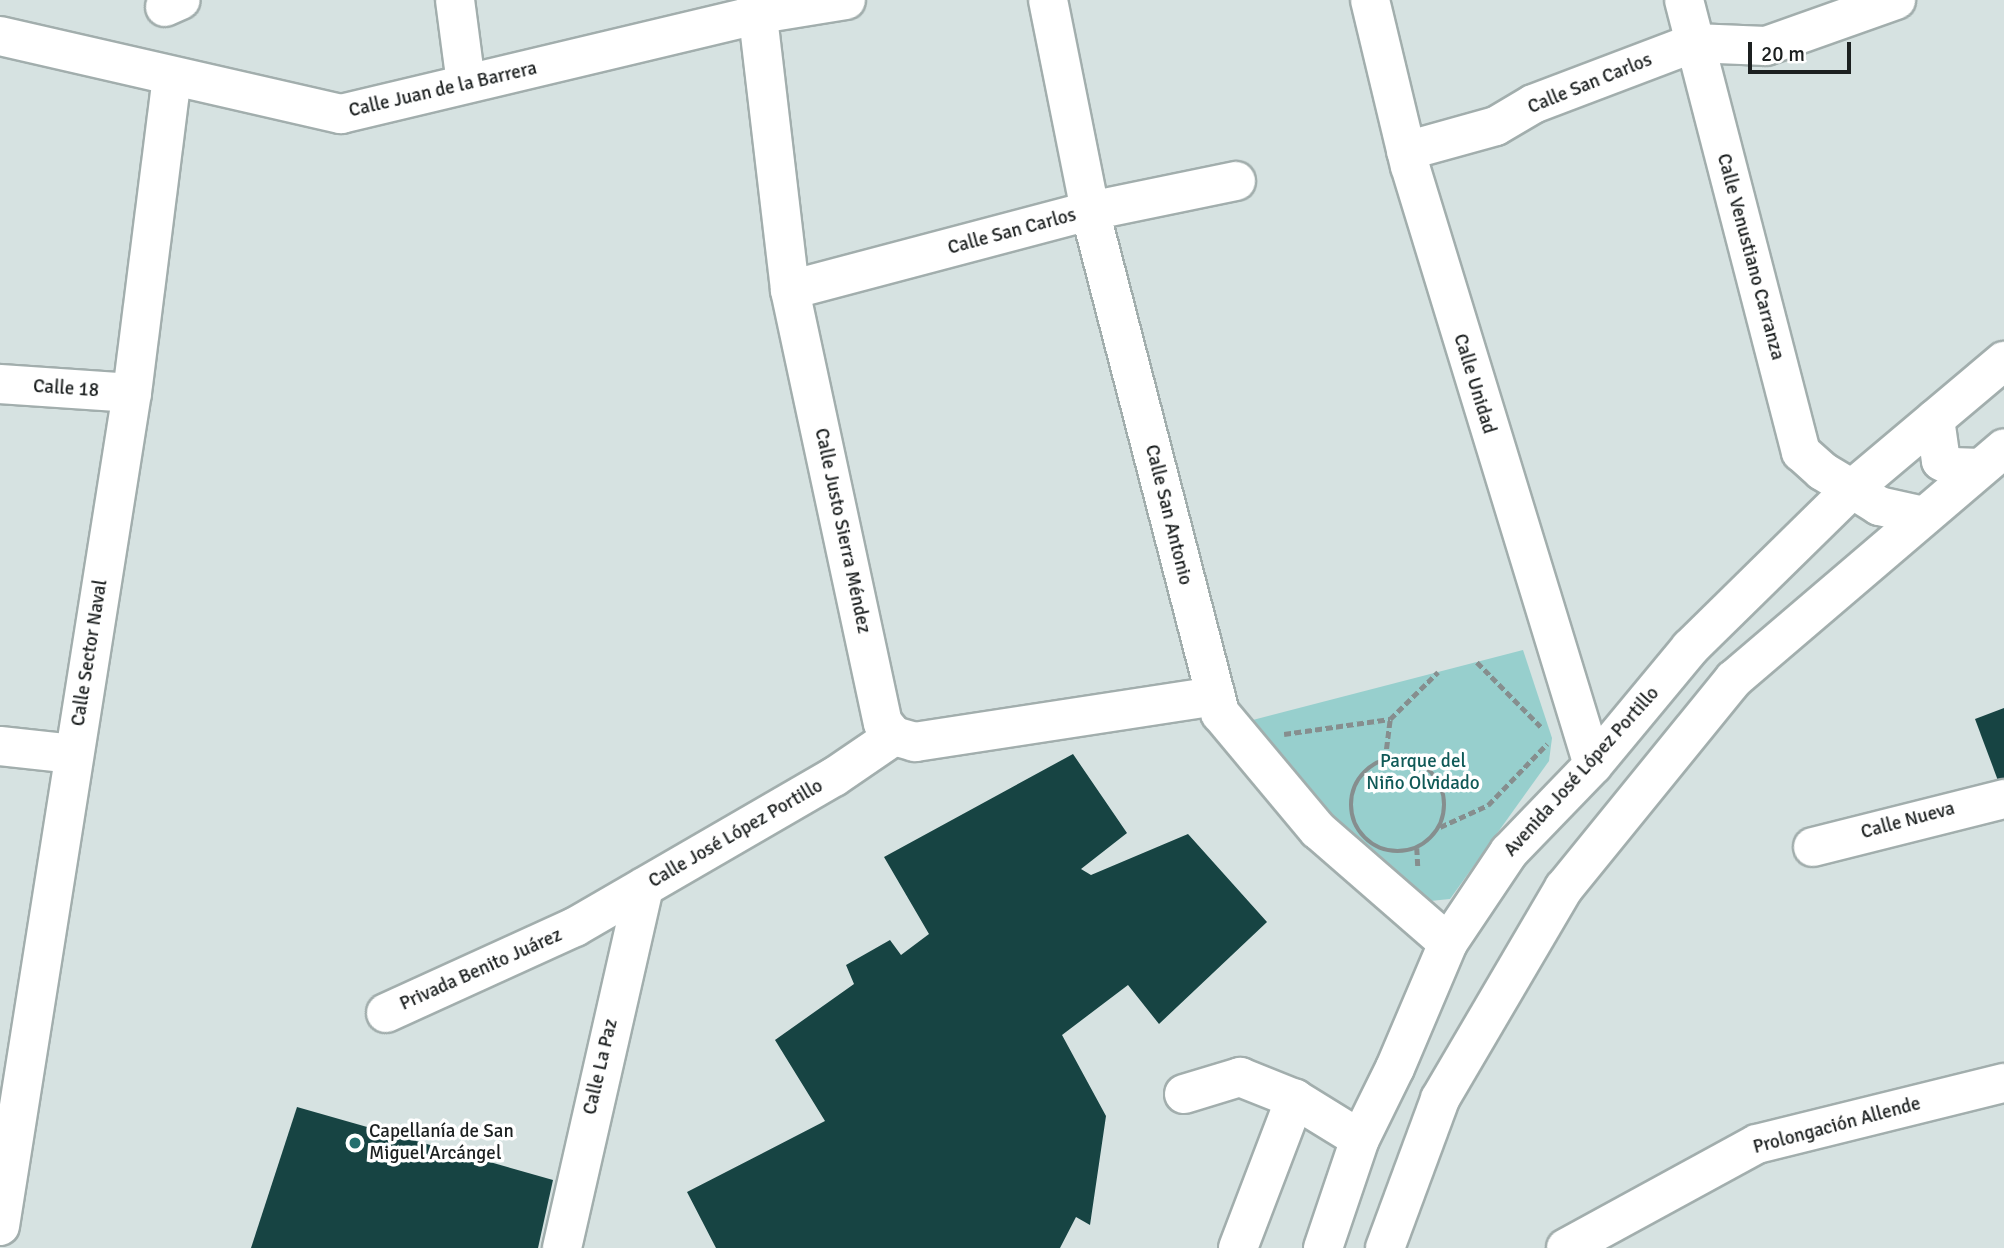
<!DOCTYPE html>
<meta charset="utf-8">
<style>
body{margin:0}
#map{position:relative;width:2004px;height:1248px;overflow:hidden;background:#d6e2e1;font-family:Signika,sans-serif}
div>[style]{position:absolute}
.green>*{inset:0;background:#97cfcd}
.building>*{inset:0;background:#174443}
.path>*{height:4.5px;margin-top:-2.25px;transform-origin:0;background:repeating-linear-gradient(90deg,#868e8e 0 7px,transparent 0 10.5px)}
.path>.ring{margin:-2.25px;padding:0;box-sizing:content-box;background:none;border:4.5px solid #868e8e;border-radius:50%}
.roads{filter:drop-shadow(2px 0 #a2aead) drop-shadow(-2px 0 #a2aead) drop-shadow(0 2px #a2aead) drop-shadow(0 -2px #a2aead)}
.minor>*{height:38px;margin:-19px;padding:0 19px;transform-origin:19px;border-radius:19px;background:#fff}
.major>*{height:38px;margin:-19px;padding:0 19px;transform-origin:19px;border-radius:19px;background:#fff}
.dots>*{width:19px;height:19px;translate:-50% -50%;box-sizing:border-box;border:4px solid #fff;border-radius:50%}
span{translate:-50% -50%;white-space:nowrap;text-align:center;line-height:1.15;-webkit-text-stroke:7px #fff;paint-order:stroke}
.street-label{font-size:19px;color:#1c2020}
.park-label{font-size:19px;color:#0f5957}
.poi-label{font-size:19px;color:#1c2020}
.left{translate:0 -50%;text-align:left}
.scale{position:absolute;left:1748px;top:42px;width:103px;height:32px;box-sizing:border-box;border:4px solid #1c2020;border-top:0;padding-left:9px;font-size:21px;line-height:24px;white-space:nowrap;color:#1c2020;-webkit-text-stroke:5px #fff;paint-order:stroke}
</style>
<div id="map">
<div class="green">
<i style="clip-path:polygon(1523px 650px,1552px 738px,1549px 761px,1450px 899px,1420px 902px,1331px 819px,1245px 722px)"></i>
</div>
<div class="building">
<i style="clip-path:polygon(2004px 708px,2004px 784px,2000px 786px,1975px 719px)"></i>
<i style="clip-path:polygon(1073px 754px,1127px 833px,1081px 869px,1091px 875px,1188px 834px,1267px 922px,1159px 1024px,1128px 985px,1062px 1035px,1106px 1116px,1090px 1225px,1076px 1217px,1060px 1248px,716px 1248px,687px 1192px,825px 1121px,775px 1040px,854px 984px,846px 965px,890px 940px,901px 955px,929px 934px,884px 857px)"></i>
<i style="clip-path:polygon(297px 1107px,553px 1180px,538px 1248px,251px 1248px)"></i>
</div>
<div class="path">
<i style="left:1477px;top:662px;width:94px;rotate:45.4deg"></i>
<i style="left:1284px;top:734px;width:107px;rotate:-8.1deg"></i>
<i style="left:1390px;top:719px;width:67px;rotate:-44.4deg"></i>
<i class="ring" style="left:1351px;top:758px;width:89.5px;height:89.5px"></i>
<i style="left:1385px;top:759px;width:40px;rotate:-82.9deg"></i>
<i style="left:1417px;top:761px;width:11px;rotate:-27deg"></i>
<i style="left:1440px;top:827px;width:53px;rotate:-24.6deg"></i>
<i style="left:1488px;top:805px;width:85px;rotate:-46deg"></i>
<i style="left:1417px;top:848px;width:20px;rotate:87deg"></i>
</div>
<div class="roads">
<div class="minor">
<i style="left:455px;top:0;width:84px;rotate:82.5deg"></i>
<i style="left:756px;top:0;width:292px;rotate:83.3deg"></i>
<i style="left:790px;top:290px;width:443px;rotate:77.9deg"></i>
<i style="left:883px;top:723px;width:17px;rotate:50deg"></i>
<i style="left:894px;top:736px;width:22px;rotate:16deg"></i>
<i style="left:915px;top:742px;width:304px;rotate:-8.7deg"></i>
<i style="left:1048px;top:0;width:215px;rotate:78.7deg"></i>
<i style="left:1090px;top:211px;width:519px;rotate:75.48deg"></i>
<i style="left:1220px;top:713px;width:153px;rotate:50.1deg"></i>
<i style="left:1318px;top:830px;width:172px;rotate:41deg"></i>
<i style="left:1370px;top:0;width:171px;rotate:76.5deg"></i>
<i style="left:1410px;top:166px;width:626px;rotate:73.01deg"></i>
<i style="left:1684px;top:0;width:467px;rotate:75.5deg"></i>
<i style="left:1801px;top:452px;width:28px;rotate:42deg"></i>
<i style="left:1822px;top:471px;width:35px;rotate:31deg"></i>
<i style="left:165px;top:7px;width:17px;rotate:-24deg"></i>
<i style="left:0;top:36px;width:350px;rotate:12.9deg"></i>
<i style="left:341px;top:114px;width:431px;rotate:-13.4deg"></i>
<i style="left:760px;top:14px;width:87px;rotate:-9.2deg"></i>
<i style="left:1406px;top:151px;width:93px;rotate:-15.5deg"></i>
<i style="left:1496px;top:126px;width:43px;rotate:-30.7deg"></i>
<i style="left:1533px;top:104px;width:172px;rotate:-20.8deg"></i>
<i style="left:1694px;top:43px;width:72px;rotate:2.4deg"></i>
<i style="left:1766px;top:46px;width:138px;rotate:-19.5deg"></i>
<i style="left:790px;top:290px;width:310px;rotate:-14.8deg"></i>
<i style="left:1090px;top:211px;width:149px;rotate:-11.6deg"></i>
<i style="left:0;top:384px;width:132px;rotate:3.9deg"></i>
<i style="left:0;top:746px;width:74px;rotate:6.2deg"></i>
<i style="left:1813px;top:847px;width:197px;rotate:-14.1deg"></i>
<i style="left:386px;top:1013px;width:208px;rotate:-24.5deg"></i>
<i style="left:575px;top:927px;width:299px;rotate:-30.1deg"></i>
<i style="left:834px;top:777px;width:73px;rotate:-34.3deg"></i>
<i style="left:1184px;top:1094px;width:59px;rotate:-16.9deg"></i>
<i style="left:1240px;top:1077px;width:59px;rotate:21.8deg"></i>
<i style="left:1295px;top:1099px;width:76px;rotate:31.6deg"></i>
<i style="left:0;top:1226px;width:843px;rotate:-81deg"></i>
<i style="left:132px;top:393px;width:318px;rotate:-82.8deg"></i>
<i style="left:562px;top:1248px;width:370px;rotate:-77.2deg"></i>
<i style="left:1238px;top:1248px;width:160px;rotate:-69.1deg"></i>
<i style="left:1566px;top:1248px;width:217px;rotate:-28.6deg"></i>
<i style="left:1757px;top:1144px;width:254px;rotate:-13.9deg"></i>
</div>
<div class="major">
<i style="left:1935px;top:419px;width:42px;rotate:81.9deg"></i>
<i style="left:1941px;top:461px;width:13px;rotate:27deg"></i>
<i style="left:1953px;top:467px;width:27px;rotate:2deg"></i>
<i style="left:1852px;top:489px;width:32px;rotate:32deg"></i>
<i style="left:1879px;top:506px;width:46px;rotate:12.5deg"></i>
<i style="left:1323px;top:1248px;width:115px;rotate:-71.3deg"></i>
<i style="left:1360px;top:1139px;width:79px;rotate:-63.8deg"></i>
<i style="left:1395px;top:1068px;width:136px;rotate:-67deg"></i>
<i style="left:1448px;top:943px;width:110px;rotate:-56.2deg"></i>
<i style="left:1509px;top:852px;width:121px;rotate:-46deg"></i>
<i style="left:1593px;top:765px;width:152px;rotate:-50.3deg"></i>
<i style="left:1690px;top:648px;width:227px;rotate:-44.5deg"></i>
<i style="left:1852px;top:489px;width:199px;rotate:-40.1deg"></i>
<i style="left:1385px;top:1248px;width:159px;rotate:-69.7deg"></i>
<i style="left:1440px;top:1099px;width:245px;rotate:-59.6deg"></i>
<i style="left:1564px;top:888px;width:269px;rotate:-50.9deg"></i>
<i style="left:1734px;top:679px;width:355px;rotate:-40.5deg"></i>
</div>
</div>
<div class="dots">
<i style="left:355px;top:1143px;background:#246f6e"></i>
</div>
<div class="street-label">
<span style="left:1590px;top:84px;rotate:-22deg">Calle San Carlos</span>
<span style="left:443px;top:90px;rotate:-13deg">Calle Juan de la Barrera</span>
<span style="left:1012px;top:232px;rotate:-15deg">Calle San Carlos</span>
<span style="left:1750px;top:257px;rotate:75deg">Calle Venustiano Carranza</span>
<span style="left:1474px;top:384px;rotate:73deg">Calle Unidad</span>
<span style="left:66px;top:389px;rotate:4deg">Calle 18</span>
<span style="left:1168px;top:515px;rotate:76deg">Calle San Antonio</span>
<span style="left:842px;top:531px;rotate:78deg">Calle Justo Sierra Méndez</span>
<span style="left:90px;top:653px;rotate:-81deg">Calle Sector Naval</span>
<span style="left:1582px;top:772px;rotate:-48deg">Avenida José López Portillo</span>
<span style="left:1908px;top:821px;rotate:-15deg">Calle Nueva</span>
<span style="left:736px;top:834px;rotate:-30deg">Calle José López Portillo</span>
<span style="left:481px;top:970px;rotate:-24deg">Privada Benito Juárez</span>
<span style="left:601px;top:1067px;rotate:-77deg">Calle La Paz</span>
<span style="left:1837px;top:1126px;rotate:-15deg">Prolongación Allende</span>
</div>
<div class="park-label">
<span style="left:1423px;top:773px">Parque del<br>Niño Olvidado</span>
</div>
<div class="poi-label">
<span class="left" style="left:369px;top:1143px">Capellanía de San<br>Miguel Arcángel</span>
</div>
<div class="scale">20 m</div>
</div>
